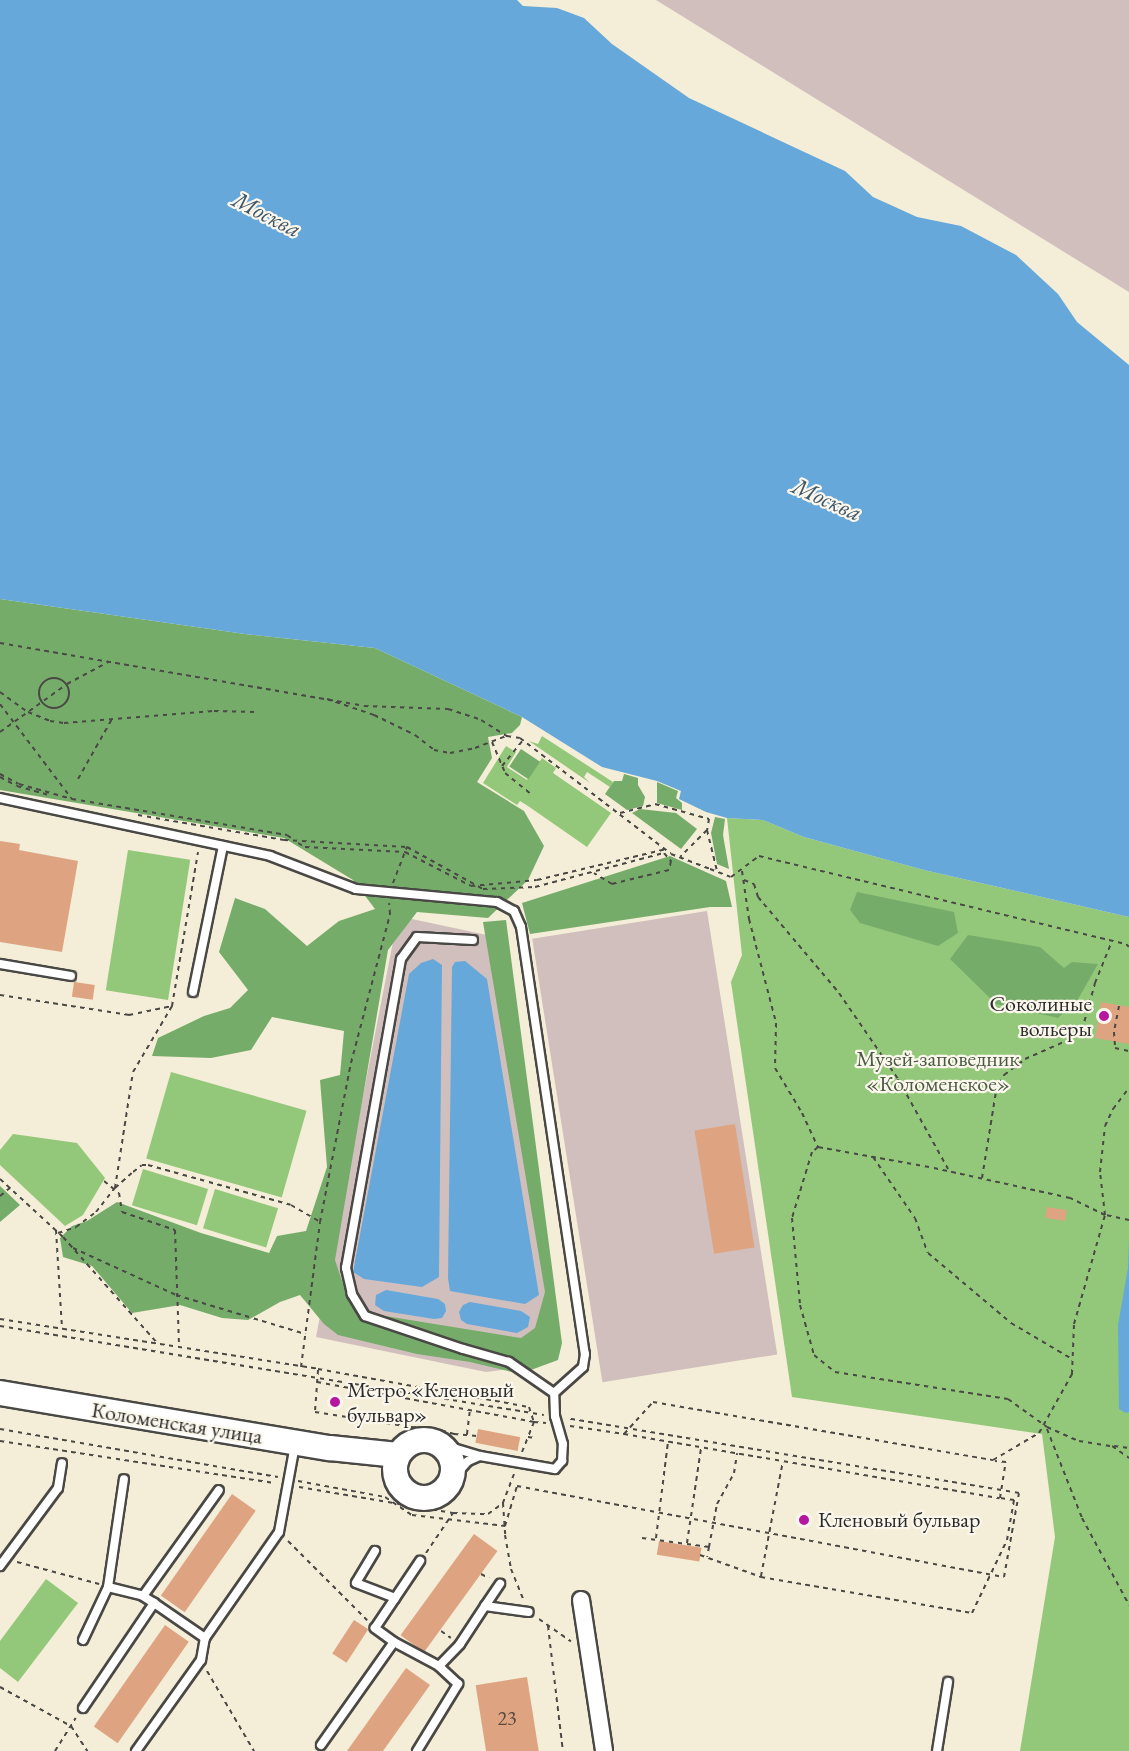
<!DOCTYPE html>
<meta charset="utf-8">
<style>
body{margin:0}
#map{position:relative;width:1129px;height:1751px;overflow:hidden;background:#f4edd7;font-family:"EB Garamond",serif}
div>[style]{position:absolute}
.industrial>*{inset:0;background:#d1bfbe;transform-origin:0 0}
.green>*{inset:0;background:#93c87a;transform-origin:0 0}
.forest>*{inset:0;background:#76ac6a;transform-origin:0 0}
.water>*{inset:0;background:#66a8da}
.building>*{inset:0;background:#dea481;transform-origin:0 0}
.path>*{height:2px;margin-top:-1px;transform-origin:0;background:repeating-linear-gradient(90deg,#494845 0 4.5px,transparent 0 9px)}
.path>.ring{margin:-1px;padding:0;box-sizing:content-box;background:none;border:2px solid #494845;border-radius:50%}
.roads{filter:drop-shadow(2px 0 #494845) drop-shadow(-2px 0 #494845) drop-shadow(0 2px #494845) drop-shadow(0 -2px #494845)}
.lane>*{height:8px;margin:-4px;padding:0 4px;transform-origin:4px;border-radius:4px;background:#fff}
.street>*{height:16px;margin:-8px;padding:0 8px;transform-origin:8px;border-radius:8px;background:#fff}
.secondary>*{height:24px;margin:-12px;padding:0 12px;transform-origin:12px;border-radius:12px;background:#fff}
.secondary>.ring{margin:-12px;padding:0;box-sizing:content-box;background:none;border:24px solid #fff;border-radius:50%}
.dots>*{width:16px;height:16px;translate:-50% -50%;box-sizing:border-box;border:3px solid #fbf7ec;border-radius:50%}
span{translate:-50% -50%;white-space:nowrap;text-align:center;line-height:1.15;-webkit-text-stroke:4.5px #fbf7ec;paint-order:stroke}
.number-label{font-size:20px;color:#584940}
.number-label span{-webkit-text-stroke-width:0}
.poi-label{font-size:22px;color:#2b2b2b}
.right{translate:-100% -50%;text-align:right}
.left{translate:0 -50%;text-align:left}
.park-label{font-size:22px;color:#4a5a43}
.street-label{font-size:22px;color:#2b2b2b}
.water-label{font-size:24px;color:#405768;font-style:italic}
</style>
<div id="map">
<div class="industrial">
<i style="clip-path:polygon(656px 0,1129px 0,1129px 292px)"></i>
<i style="left:707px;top:911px;width:449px;height:177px;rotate:81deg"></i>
<i style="clip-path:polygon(398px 916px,501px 938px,558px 1343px,519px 1368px,486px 1372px,316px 1337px)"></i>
</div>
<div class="green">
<i style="clip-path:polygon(542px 736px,613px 782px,610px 787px,587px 772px,584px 777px,590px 783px,529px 741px,538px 744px)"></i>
<i style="clip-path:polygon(506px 746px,516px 752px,507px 767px,527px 780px,542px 758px,556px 768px,553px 773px,611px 813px,587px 847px,528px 806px,520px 801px,517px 805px,483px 783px)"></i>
<i style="clip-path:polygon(727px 818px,763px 820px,804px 837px,924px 870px,1129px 917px,1129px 1751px,1020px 1751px,1055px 1537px,1042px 1434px,792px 1397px,731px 982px,742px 955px)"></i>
<i style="left:128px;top:850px;width:63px;height:142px;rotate:9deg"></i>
<i style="left:171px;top:1072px;width:141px;height:90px;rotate:16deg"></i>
<i style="clip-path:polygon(13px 1134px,77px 1143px,105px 1178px,83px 1215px,65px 1226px,0 1165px,0 1150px)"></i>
<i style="left:143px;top:1169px;width:68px;height:38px;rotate:17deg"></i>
<i style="left:215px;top:1189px;width:66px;height:41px;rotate:17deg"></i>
<i style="clip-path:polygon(46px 1579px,78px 1603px,18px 1682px,0 1668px,0 1641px)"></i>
</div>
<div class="forest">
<i style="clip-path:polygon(0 599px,245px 634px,375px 648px,522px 717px,520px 725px,512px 733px,488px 737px,492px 758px,477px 782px,524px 811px,544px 846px,528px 880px,488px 918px,417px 912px,388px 950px,335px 1260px,347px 1296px,373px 1314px,521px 1338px,535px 1328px,545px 1292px,483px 922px,506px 920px,562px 1343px,558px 1360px,520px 1374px,470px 1362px,417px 1354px,338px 1335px,324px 1324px,300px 1295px,280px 1302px,248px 1320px,222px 1318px,180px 1305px,132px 1313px,92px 1266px,63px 1257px,60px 1238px,72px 1226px,87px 1221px,117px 1202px,201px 1233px,269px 1253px,277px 1236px,306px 1231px,327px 1167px,320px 1080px,340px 1075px,344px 1031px,272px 1017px,251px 1050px,211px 1058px,152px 1056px,158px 1038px,204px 1016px,230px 1008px,248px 990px,219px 952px,235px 898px,265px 909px,307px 946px,339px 921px,375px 909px,353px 880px,284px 838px,0 790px)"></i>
<i style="left:521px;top:749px;width:23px;height:21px;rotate:34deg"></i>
<i style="clip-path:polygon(624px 774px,638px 778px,638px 785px,645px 797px,643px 806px,627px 810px,605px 794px,614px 781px,622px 781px)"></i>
<i style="clip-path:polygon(657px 782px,678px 791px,676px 798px,682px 803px,682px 810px,657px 803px)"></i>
<i style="clip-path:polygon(640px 809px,676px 813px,697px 829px,681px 849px,632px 813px)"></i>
<i style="clip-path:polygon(715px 817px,725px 819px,723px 835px,729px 869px,717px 864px,711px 833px)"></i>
<i style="clip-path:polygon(670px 856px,726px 881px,732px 907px,710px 907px,530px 934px,522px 903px)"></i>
<i style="clip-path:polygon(857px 892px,954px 912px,958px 933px,938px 946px,860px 923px,850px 910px)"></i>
<i style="clip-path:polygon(968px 935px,1040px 947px,1064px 968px,1072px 962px,1098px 964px,1077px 1001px,1058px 1018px,996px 1004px,950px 959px)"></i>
<i style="clip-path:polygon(0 1186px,20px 1205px,0 1222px)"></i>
</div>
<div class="water">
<i style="clip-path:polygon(0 0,517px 0,523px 6px,557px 8px,584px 18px,612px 44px,689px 98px,845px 171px,873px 197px,917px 217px,961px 226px,1016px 255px,1058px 294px,1077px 322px,1129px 365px,1129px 917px,924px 870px,804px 837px,763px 820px,727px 818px,706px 812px,679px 799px,681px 791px,657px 781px,602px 767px,522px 717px,375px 648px,245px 634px,0 599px)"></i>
<i style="clip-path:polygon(433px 959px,442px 965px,439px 1277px,422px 1287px,364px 1279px,353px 1272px,409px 974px,421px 963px)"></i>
<i style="clip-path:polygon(465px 961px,487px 979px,539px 1295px,525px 1304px,450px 1291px,448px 1278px,452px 967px,455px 962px)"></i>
<i style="clip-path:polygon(1129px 1238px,1129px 1412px,1126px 1413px,1119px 1409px,1118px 1325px,1128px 1268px)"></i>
<i style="clip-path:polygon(386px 1290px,438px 1299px,445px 1304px,446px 1311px,442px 1318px,434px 1319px,384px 1311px,375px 1305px,376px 1295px)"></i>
<i style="clip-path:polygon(470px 1302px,521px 1311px,530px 1317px,528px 1327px,517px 1333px,467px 1324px,461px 1320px,459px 1312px,463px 1305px)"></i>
</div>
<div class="building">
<i style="clip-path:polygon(0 841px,20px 844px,19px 850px,78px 861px,62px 952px,0 942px)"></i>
<i style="left:74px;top:982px;width:21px;height:15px;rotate:8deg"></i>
<i style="clip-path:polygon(1101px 1002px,1129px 1007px,1129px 1044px,1095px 1038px)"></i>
<i style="left:735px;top:1124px;width:125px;height:41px;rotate:81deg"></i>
<i style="left:1047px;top:1207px;width:20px;height:11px;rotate:9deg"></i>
<i style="left:478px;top:1429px;width:43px;height:14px;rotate:11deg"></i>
<i style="left:232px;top:1494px;width:29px;height:124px;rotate:35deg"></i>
<i style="left:474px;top:1534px;width:29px;height:125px;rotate:36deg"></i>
<i style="left:659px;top:1541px;width:43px;height:14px;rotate:9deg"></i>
<i style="left:354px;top:1620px;width:17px;height:40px;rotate:33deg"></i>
<i style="left:165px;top:1625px;width:29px;height:124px;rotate:35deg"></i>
<i style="clip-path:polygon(406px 1668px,430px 1685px,383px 1751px,347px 1751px)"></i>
<i style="left:527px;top:1677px;width:75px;height:52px;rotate:81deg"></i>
</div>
<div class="path">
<i style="left:0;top:643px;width:369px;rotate:9.8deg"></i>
<i style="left:364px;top:706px;width:84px;rotate:2deg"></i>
<i style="left:448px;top:709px;width:35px;rotate:18deg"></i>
<i style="left:481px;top:720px;width:31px;rotate:32deg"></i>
<i style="left:507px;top:736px;width:13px;rotate:9deg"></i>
<i style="left:520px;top:738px;width:190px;rotate:37.5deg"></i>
<i style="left:671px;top:854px;width:42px;rotate:21deg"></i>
<i style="left:710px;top:869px;width:22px;rotate:21deg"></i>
<i style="left:731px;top:877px;width:35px;rotate:-37deg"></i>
<i style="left:759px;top:856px;width:377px;rotate:13.5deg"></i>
<i style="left:1126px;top:944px;width:4px;rotate:45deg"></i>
<i class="ring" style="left:39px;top:678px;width:28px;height:28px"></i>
<i style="left:0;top:692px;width:34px;rotate:36deg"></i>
<i style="left:28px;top:712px;width:24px;rotate:22deg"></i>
<i style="left:50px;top:721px;width:14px;rotate:8deg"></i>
<i style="left:64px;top:723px;width:150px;rotate:-4.6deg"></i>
<i style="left:214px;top:711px;width:41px;rotate:1.4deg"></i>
<i style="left:327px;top:699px;width:50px;rotate:18.8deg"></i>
<i style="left:374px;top:715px;width:46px;rotate:26deg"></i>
<i style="left:415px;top:735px;width:24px;rotate:38deg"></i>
<i style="left:434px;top:750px;width:16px;rotate:11deg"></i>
<i style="left:450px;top:753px;width:25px;rotate:-11deg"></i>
<i style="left:475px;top:748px;width:33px;rotate:-21deg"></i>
<i style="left:0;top:704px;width:118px;rotate:52.9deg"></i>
<i style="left:0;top:732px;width:82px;rotate:-35.6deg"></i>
<i style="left:67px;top:684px;width:47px;rotate:-28.2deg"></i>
<i style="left:492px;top:742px;width:34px;rotate:67deg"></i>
<i style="left:505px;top:773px;width:33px;rotate:39deg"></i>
<i style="left:502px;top:766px;width:33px;rotate:-51deg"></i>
<i style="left:0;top:774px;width:21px;rotate:28deg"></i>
<i style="left:19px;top:784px;width:55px;rotate:15.8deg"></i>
<i style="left:72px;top:799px;width:218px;rotate:9.5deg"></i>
<i style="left:287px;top:835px;width:9px;rotate:36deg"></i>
<i style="left:0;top:777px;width:19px;rotate:28deg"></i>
<i style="left:17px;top:786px;width:32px;rotate:16deg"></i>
<i style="left:78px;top:779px;width:69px;rotate:-60.5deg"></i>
<i style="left:620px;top:813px;width:36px;rotate:-14deg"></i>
<i style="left:655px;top:804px;width:56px;rotate:15.5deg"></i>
<i style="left:709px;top:819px;width:11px;rotate:100deg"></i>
<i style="left:707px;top:830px;width:38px;rotate:135deg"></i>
<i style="left:138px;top:815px;width:148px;rotate:9.7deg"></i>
<i style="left:284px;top:840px;width:123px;rotate:3.3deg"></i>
<i style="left:407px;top:847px;width:87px;rotate:28.9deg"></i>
<i style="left:483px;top:889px;width:52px;rotate:-2.2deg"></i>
<i style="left:535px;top:887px;width:133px;rotate:-14.8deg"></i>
<i style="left:664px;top:853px;width:11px;rotate:49deg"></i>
<i style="left:671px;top:861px;width:9px;rotate:103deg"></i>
<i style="left:669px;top:870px;width:59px;rotate:166.2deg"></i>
<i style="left:612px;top:884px;width:21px;rotate:-149deg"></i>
<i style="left:707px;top:830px;width:42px;rotate:76.3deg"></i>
<i style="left:298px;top:843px;width:8px;rotate:30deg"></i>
<i style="left:305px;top:847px;width:100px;rotate:2.9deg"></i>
<i style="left:405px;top:852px;width:74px;rotate:27.3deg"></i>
<i style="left:471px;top:886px;width:66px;rotate:-5.2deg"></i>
<i style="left:537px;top:880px;width:133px;rotate:-13.5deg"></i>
<i style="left:742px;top:871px;width:49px;rotate:81.7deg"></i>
<i style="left:749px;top:919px;width:107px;rotate:75.4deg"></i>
<i style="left:776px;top:1023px;width:45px;rotate:91.3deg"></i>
<i style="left:775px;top:1068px;width:52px;rotate:59deg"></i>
<i style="left:802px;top:1113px;width:38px;rotate:65deg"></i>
<i style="left:744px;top:880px;width:11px;rotate:22deg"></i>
<i style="left:754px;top:884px;width:14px;rotate:73deg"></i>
<i style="left:758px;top:897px;width:126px;rotate:49.8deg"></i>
<i style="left:839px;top:993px;width:104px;rotate:55.5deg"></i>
<i style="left:898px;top:1079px;width:103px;rotate:60.9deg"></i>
<i style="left:393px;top:883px;width:39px;rotate:-69deg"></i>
<i style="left:0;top:995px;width:131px;rotate:8.8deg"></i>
<i style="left:129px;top:1015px;width:44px;rotate:-11.8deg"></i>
<i style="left:1119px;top:1006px;width:26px;rotate:101deg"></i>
<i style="left:1114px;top:1032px;width:16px;rotate:86deg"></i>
<i style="left:1115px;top:1048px;width:14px;rotate:12deg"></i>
<i style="left:873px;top:1157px;width:74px;rotate:55.5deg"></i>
<i style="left:915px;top:1218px;width:37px;rotate:70deg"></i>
<i style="left:928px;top:1253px;width:109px;rotate:40.1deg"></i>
<i style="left:1011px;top:1323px;width:71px;rotate:30.5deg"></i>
<i style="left:982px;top:1178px;width:87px;rotate:-80.8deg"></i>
<i style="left:996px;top:1092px;width:19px;rotate:-65deg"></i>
<i style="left:1004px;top:1075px;width:26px;rotate:-37deg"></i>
<i style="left:1025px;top:1059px;width:45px;rotate:-23.7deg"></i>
<i style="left:1066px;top:1041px;width:19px;rotate:-35deg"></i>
<i style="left:1082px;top:1030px;width:49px;rotate:-74.5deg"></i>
<i style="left:1095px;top:983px;width:45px;rotate:-68deg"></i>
<i style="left:0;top:1179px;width:86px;rotate:42.6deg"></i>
<i style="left:63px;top:1237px;width:142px;rotate:48.4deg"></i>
<i style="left:104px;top:1181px;width:19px;rotate:39deg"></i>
<i style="left:119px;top:1193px;width:19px;rotate:81deg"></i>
<i style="left:122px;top:1212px;width:56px;rotate:18.8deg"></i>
<i style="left:175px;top:1230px;width:117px;rotate:88deg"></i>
<i style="left:115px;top:1188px;width:117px;rotate:-81.2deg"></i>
<i style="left:133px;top:1072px;width:77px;rotate:-59.4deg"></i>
<i style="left:172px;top:1006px;width:156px;rotate:-80.4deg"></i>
<i style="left:0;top:1196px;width:13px;rotate:-39deg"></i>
<i style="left:1129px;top:1220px;width:25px;rotate:-168deg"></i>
<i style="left:1105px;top:1215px;width:39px;rotate:-154deg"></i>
<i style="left:1070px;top:1198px;width:144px;rotate:-167.6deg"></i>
<i style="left:929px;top:1167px;width:113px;rotate:-169.8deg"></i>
<i style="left:818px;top:1147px;width:8px;rotate:140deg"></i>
<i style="left:812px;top:1152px;width:69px;rotate:106.9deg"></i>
<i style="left:792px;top:1218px;width:87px;rotate:84.7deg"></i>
<i style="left:800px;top:1305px;width:52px;rotate:74.4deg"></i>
<i style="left:814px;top:1355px;width:27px;rotate:39deg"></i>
<i style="left:835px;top:1372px;width:175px;rotate:8.9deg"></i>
<i style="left:1008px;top:1399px;width:48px;rotate:35.7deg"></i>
<i style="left:1047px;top:1427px;width:35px;rotate:24deg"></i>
<i style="left:1079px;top:1441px;width:33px;rotate:9deg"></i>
<i style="left:1112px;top:1446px;width:21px;rotate:35deg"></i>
<i style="left:56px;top:1230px;width:99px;rotate:86.5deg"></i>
<i style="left:58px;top:1233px;width:19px;rotate:-18deg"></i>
<i style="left:76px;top:1227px;width:25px;rotate:-37deg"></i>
<i style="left:96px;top:1212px;width:31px;rotate:-52deg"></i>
<i style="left:115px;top:1188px;width:24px;rotate:-42deg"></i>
<i style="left:133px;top:1172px;width:11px;rotate:-38deg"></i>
<i style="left:142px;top:1165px;width:6px"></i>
<i style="left:148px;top:1165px;width:148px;rotate:15.6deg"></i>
<i style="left:291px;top:1205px;width:32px;rotate:30deg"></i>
<i style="left:73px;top:1248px;width:113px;rotate:24.5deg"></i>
<i style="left:176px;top:1295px;width:135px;rotate:16.8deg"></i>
<i style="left:0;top:1319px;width:322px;rotate:8.9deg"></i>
<i style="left:318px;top:1369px;width:214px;rotate:10.2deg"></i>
<i style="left:529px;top:1407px;width:16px;rotate:72deg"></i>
<i style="left:534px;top:1422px;width:12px;rotate:5deg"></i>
<i style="left:0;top:1326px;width:551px;rotate:9.29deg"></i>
<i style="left:301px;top:1367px;width:146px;rotate:-82.5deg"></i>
<i style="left:320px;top:1222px;width:162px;rotate:-79deg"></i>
<i style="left:351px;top:1063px;width:154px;rotate:-75.3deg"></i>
<i style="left:390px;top:914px;width:11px;rotate:-95deg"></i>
<i style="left:318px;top:1370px;width:42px;rotate:94.1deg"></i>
<i style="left:315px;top:1412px;width:97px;rotate:8.9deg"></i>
<i style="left:411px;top:1427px;width:22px;rotate:3deg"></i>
<i style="left:433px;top:1428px;width:22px;rotate:16deg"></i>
<i style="left:454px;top:1434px;width:23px;rotate:5deg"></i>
<i style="left:317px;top:1382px;width:221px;rotate:10.4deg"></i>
<i style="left:534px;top:1422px;width:16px;rotate:112deg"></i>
<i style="left:528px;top:1437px;width:7px;rotate:8deg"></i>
<i style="left:570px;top:1426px;width:55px;rotate:8.4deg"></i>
<i style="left:624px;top:1434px;width:43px;rotate:-47.8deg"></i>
<i style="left:653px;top:1402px;width:345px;rotate:9.7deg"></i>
<i style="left:993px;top:1460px;width:53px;rotate:-30.4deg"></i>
<i style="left:1039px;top:1433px;width:68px;rotate:-60.8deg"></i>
<i style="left:1072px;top:1374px;width:50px;rotate:-87.7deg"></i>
<i style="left:1074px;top:1324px;width:113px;rotate:-74.1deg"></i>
<i style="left:1105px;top:1215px;width:43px;rotate:-96.6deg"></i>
<i style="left:1100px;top:1172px;width:46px;rotate:-83.8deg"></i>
<i style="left:1105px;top:1126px;width:19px;rotate:-65deg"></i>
<i style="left:1113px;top:1109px;width:26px;rotate:-53deg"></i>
<i style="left:0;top:1429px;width:282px;rotate:9.8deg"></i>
<i style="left:1047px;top:1429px;width:96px;rotate:68.5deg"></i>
<i style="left:1082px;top:1518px;width:99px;rotate:61.6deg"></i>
<i style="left:467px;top:1434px;width:24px;rotate:-83deg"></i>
<i style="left:624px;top:1434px;width:381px;rotate:9.7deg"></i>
<i style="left:1000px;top:1498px;width:36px;rotate:-81deg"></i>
<i style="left:1006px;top:1462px;width:11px;rotate:-175deg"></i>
<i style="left:0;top:1441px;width:279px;rotate:8.7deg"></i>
<i style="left:1114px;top:1446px;width:15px;rotate:8deg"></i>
<i style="left:522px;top:1452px;width:16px;rotate:-68deg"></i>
<i style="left:514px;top:1474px;width:31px;rotate:111deg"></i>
<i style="left:503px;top:1503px;width:32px;rotate:86deg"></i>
<i style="left:505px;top:1535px;width:35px;rotate:80deg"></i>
<i style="left:511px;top:1569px;width:35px;rotate:68deg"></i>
<i style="left:298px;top:1481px;width:88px;rotate:10.4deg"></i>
<i style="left:385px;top:1497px;width:32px;rotate:34deg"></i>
<i style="left:412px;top:1515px;width:94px;rotate:6.7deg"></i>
<i style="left:505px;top:1526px;width:42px;rotate:-73.3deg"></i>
<i style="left:517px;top:1486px;width:495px;rotate:10.6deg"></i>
<i style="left:1004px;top:1577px;width:85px;rotate:-79.9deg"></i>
<i style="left:1019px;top:1493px;width:458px;rotate:-170.6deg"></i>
<i style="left:299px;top:1487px;width:156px;rotate:9.6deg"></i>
<i style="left:453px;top:1513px;width:35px;rotate:2deg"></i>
<i style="left:488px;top:1514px;width:19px;rotate:-36deg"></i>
<i style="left:642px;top:1538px;width:68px;rotate:7.7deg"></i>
<i style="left:709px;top:1547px;width:10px;rotate:101deg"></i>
<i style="left:656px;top:1538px;width:98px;rotate:-82.9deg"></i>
<i style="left:288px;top:1541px;width:112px;rotate:45deg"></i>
<i style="left:687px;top:1543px;width:96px;rotate:-81.6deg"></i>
<i style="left:709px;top:1547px;width:44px;rotate:-79.5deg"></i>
<i style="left:717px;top:1504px;width:35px;rotate:-61deg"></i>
<i style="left:734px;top:1473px;width:20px;rotate:-81deg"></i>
<i style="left:426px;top:1553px;width:48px;rotate:-56deg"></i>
<i style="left:700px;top:1555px;width:65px;rotate:19.8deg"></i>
<i style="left:761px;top:1577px;width:214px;rotate:9.7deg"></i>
<i style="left:972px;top:1613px;width:81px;rotate:-64.4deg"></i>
<i style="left:1007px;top:1540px;width:41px;rotate:-80.1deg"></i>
<i style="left:1014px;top:1500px;width:14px;rotate:-172deg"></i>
<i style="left:17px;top:1562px;width:85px;rotate:15deg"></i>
<i style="left:481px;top:1574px;width:9px;rotate:27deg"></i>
<i style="left:761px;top:1576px;width:117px;rotate:-79.2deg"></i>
<i style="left:539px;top:1619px;width:39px;rotate:35deg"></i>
<i style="left:548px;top:1626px;width:126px;rotate:83.2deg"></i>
<i style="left:441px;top:1631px;width:12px;rotate:35deg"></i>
<i style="left:207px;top:1671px;width:93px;rotate:59.6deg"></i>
<i style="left:0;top:1687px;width:81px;rotate:28.8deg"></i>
<i style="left:71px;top:1726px;width:30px;rotate:57deg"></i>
<i style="left:55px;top:1751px;width:39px;rotate:-58deg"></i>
</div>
<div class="roads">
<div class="lane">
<i style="left:0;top:798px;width:276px;rotate:12.1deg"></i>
<i style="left:270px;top:856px;width:92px;rotate:21deg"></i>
<i style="left:356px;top:889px;width:142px;rotate:5.3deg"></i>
<i style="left:497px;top:902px;width:19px;rotate:28deg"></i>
<i style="left:514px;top:911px;width:17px;rotate:66deg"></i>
<i style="left:521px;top:927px;width:432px;rotate:81.5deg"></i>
<i style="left:585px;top:1354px;width:13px;rotate:99deg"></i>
<i style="left:583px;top:1367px;width:39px;rotate:138deg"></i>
<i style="left:554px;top:1393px;width:55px;rotate:-145.4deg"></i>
<i style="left:509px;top:1362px;width:48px;rotate:-164.2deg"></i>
<i style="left:463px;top:1349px;width:103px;rotate:-161.4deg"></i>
<i style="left:365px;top:1316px;width:26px;rotate:-121deg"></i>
<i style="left:352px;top:1294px;width:27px;rotate:-103deg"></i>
<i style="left:346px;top:1268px;width:314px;rotate:-79.9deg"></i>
<i style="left:401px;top:959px;width:27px;rotate:-54deg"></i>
<i style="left:417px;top:937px;width:56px;rotate:3.1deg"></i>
<i style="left:0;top:964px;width:72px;rotate:9.6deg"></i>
<i style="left:193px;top:992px;width:149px;rotate:-78.4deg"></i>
<i style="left:437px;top:1443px;width:45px;rotate:16.8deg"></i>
<i style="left:480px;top:1456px;width:76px;rotate:9.8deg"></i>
<i style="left:555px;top:1469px;width:11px;rotate:-49deg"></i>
<i style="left:562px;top:1461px;width:17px;rotate:-87deg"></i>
<i style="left:563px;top:1444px;width:29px;rotate:-106deg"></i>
<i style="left:555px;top:1416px;width:23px;rotate:-92deg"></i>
<i style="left:451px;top:1480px;width:25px;rotate:-48deg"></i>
<i style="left:468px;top:1461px;width:13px;rotate:-23deg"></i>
<i style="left:375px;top:1551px;width:37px;rotate:121deg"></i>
<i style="left:356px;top:1583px;width:42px;rotate:21deg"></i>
<i style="left:0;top:1566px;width:97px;rotate:-53.4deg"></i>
<i style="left:58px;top:1488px;width:25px;rotate:-81deg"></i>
<i style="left:108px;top:1587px;width:36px;rotate:14deg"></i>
<i style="left:154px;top:1603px;width:13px;rotate:-148deg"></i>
<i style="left:143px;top:1596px;width:130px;rotate:-54.4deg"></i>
<i style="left:485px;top:1606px;width:27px;rotate:-56deg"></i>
<i style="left:83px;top:1640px;width:59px;rotate:-64.7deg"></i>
<i style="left:108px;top:1587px;width:109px;rotate:-81.6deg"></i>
<i style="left:394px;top:1642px;width:24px;rotate:-144deg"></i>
<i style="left:375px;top:1628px;width:81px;rotate:-56.1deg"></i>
<i style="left:83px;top:1708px;width:127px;rotate:-55.9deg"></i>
<i style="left:154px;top:1603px;width:62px;rotate:34.5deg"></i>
<i style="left:321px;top:1745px;width:126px;rotate:-54.7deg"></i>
<i style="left:394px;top:1642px;width:51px;rotate:28.1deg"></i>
<i style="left:136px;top:1751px;width:112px;rotate:-54.5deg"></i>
<i style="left:201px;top:1660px;width:22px;rotate:-80deg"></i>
<i style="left:205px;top:1638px;width:129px;rotate:-55.1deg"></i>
<i style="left:279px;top:1532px;width:88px;rotate:-79.6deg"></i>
<i style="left:417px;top:1751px;width:79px;rotate:-58.5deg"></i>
<i style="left:458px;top:1684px;width:26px;rotate:-137deg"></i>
<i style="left:439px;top:1666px;width:30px;rotate:-46deg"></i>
<i style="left:460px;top:1644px;width:45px;rotate:-56.7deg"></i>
<i style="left:485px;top:1606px;width:44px;rotate:7.8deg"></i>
<i style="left:937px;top:1751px;width:70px;rotate:-80.9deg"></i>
</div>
<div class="street">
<i style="left:581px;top:1600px;width:153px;rotate:81.3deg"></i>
</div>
<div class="secondary">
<i style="left:0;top:1393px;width:335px;rotate:9.5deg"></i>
<i style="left:330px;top:1448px;width:68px;rotate:5.9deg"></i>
<i class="ring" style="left:395px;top:1440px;width:34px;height:34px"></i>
</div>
</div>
<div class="dots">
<i style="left:1104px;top:1016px;background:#b5179e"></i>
<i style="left:335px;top:1402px;background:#b5179e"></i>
<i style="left:804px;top:1520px;background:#b5179e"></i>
</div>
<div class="number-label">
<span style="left:507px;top:1718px">23</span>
</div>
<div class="poi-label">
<span class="right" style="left:1092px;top:1016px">Соколиные<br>вольеры</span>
<span class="left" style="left:347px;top:1402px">Метро «Кленовый<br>бульвар»</span>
<span class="left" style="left:818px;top:1520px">Кленовый бульвар</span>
</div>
<div class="park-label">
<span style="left:938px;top:1071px">Музей-заповедник<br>«Коломенское»</span>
</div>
<div class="street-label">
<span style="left:177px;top:1423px;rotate:9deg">Коломенская улица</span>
</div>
<div class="water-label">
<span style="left:267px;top:214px;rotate:27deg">Москва</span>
<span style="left:827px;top:499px;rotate:24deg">Москва</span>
</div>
</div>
